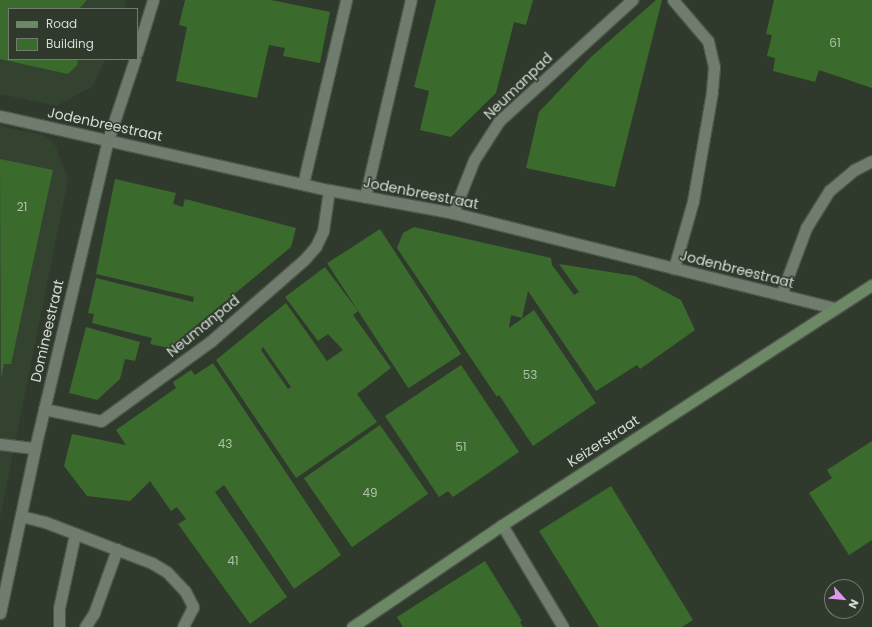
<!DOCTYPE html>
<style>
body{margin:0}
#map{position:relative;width:872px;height:627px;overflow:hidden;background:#2f3a2d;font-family:Poppins,sans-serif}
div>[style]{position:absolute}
.built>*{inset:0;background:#344330}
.building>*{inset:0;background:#3a6b2c;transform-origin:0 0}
.roads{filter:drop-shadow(1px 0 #4c554a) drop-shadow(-1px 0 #4c554a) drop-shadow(0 1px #4c554a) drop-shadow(0 -1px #4c554a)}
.service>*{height:11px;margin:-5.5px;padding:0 5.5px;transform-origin:5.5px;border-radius:5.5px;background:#707c6d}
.minor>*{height:11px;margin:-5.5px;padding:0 5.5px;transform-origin:5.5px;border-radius:5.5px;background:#707c6d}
.tertiary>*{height:11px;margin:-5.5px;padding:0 5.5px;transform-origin:5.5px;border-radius:5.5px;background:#707c6d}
.secondary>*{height:11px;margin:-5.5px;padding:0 5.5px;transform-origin:5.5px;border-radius:5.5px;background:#6c8864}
span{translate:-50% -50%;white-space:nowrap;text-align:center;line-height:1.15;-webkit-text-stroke:3px #2f3a2d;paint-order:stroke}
.number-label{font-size:12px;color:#aec0aa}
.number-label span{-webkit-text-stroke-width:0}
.street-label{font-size:14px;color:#d5dcd4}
.legend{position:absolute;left:8px;top:8px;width:130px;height:52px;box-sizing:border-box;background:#2f3a2d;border:1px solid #717b70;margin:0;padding:5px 7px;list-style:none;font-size:12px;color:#d5dcd4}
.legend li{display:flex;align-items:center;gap:8px;height:20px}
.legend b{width:20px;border:1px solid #717b70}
.north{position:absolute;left:824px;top:579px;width:40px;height:40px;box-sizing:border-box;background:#2f3a2d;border:1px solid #717b70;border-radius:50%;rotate:117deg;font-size:11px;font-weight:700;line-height:16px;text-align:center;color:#d5dcd4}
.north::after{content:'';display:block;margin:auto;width:14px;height:18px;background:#df98f2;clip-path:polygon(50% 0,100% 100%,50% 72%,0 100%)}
</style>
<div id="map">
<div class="built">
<i style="clip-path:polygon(0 0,126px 0,124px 9px,9px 9px,9px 59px,105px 59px,93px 86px,57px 106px,0 94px)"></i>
<i style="clip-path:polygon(0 126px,43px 135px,55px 145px,68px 179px,0 518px)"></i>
</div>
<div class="building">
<i style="clip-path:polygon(0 0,87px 0,79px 9px,9px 9px,9px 59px,78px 59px,77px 65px,68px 74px,0 59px)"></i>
<i style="clip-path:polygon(185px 0,271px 0,330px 12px,320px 63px,283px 56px,285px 48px,269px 45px,257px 98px,176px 81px,187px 27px,179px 25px)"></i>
<i style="clip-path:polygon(436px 0,533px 0,526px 25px,514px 22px,496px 93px,451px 137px,420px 130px,429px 91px,414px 87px)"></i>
<i style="clip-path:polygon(656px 0,662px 0,615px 187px,526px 168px,539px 112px,591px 57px)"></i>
<i style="clip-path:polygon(774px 0,872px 0,872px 88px,819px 70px,815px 82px,773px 71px,775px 58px,767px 56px,772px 35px,766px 34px)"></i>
<i style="clip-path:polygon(0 159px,53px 170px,11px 364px,4px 364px,1px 379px)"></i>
<i style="clip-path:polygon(115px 179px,176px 193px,173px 204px,183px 207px,185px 199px,296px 228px,291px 247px,169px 348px,150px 344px,152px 338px,92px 323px,94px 314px,88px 313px,96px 278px,193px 302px,194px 297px,96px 274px)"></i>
<i style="clip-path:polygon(414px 227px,551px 258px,552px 265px,574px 295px,579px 292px,559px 264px,635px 276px,681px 300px,695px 330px,640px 369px,637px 365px,596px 391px,528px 291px,522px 318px,511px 315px,509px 328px,534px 310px,596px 403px,533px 446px,499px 395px,497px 397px,397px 248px,403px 233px)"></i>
<i style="left:380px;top:229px;width:149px;height:63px;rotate:57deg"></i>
<i style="clip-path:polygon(evenodd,325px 267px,358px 311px,353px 315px,391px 368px,357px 394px,377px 422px,296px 478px,216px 360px,286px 303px,327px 361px,343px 350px,328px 334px,318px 341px,285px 297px,325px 267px,263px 347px,291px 387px,288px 389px,261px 350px,263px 347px)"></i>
<i style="clip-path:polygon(86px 327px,140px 342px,135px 361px,125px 359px,120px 379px,97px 400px,69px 393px)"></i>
<i style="clip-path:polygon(213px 363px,341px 555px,294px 589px,224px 485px,215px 492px,287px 597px,250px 624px,178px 524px,186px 519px,177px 507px,171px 511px,150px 481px,130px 501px,87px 496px,64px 466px,72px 434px,126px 445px,116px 430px,176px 388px,173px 382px,191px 370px,195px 375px)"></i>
<i style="clip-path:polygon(461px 365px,519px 452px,453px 497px,448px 491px,439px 497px,385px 416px)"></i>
<i style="left:380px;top:425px;width:84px;height:93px;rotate:55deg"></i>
<i style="clip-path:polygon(872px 441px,872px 540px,849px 555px,809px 493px,832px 478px,827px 470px)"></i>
<i style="clip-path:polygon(611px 486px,693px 620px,682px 627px,599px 627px,539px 531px)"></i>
<i style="clip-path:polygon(485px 561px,522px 621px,520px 622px,523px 627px,403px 627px,397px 617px)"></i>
</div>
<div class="roads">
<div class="service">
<i style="left:673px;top:0;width:54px;rotate:49.5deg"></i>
<i style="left:708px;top:41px;width:27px;rotate:77deg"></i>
<i style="left:714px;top:67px;width:25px;rotate:95deg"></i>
<i style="left:712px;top:92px;width:111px;rotate:99.9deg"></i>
<i style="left:693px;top:201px;width:70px;rotate:105.8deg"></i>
<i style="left:303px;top:184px;width:189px;rotate:-76.8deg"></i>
<i style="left:365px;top:197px;width:202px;rotate:-76.9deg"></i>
<i style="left:781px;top:295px;width:72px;rotate:-69.5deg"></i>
<i style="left:806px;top:228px;width:44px;rotate:-58.1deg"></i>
<i style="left:829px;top:191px;width:33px;rotate:-40deg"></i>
<i style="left:854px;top:170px;width:20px;rotate:-27deg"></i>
<i style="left:21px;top:516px;width:25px;rotate:14deg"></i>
<i style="left:45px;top:522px;width:115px;rotate:21deg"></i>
<i style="left:152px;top:563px;width:17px;rotate:31deg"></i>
<i style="left:167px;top:572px;width:26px;rotate:47deg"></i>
<i style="left:185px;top:591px;width:18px;rotate:63deg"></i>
<i style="left:193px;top:607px;width:22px;rotate:117deg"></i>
<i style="left:59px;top:627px;width:19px;rotate:-90deg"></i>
<i style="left:59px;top:608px;width:76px;rotate:-77.8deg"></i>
<i style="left:85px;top:627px;width:17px;rotate:-57deg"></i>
<i style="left:94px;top:613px;width:68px;rotate:-70.2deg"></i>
</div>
<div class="minor">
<i style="left:0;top:116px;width:337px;rotate:12.7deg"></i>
<i style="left:329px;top:190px;width:126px;rotate:10.5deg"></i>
<i style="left:453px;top:213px;width:394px;rotate:14deg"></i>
<i style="left:453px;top:213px;width:57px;rotate:-68.4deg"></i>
<i style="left:474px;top:160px;width:46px;rotate:-57.3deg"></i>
<i style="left:499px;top:121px;width:180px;rotate:-42.3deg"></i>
<i style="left:44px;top:409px;width:58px;rotate:11.9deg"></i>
<i style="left:101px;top:421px;width:136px;rotate:-36deg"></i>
<i style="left:211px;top:341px;width:123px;rotate:-41.1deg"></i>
<i style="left:304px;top:260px;width:18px;rotate:-49deg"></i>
<i style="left:316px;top:246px;width:17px;rotate:-65deg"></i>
<i style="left:323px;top:231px;width:41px;rotate:-81.7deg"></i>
<i style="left:0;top:444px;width:35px;rotate:7deg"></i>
<i style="left:502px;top:525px;width:119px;rotate:59.1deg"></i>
</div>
<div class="tertiary">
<i style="left:137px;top:52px;width:54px;rotate:-72.9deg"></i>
<i style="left:0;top:613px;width:169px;rotate:-78deg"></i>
<i style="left:35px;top:448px;width:317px;rotate:-76.7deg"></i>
<i style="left:108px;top:140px;width:85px;rotate:-71.6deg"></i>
</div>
<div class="secondary">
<i style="left:352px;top:627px;width:181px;rotate:-34.2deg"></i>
<i style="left:502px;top:525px;width:441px;rotate:-33deg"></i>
</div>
</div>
<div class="number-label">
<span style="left:835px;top:43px">61</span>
<span style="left:22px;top:207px">21</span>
<span style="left:530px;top:375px">53</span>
<span style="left:225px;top:444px">43</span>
<span style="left:461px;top:447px">51</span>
<span style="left:370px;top:493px">49</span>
<span style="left:233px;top:561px">41</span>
</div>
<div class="street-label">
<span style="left:518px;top:86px;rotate:-44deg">Neumanpad</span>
<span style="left:105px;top:124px;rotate:12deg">Jodenbreestraat</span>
<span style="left:421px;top:193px;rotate:11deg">Jodenbreestraat</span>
<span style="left:737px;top:269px;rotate:14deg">Jodenbreestraat</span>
<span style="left:203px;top:326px;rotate:-39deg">Neumanpad</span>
<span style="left:47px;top:331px;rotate:-77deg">Domineestraat</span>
<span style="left:603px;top:441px;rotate:-33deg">Keizerstraat</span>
</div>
<ul class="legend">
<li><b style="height:5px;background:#6c8864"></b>Road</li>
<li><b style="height:11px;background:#3a6b2c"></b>Building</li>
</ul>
<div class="north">N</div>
</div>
